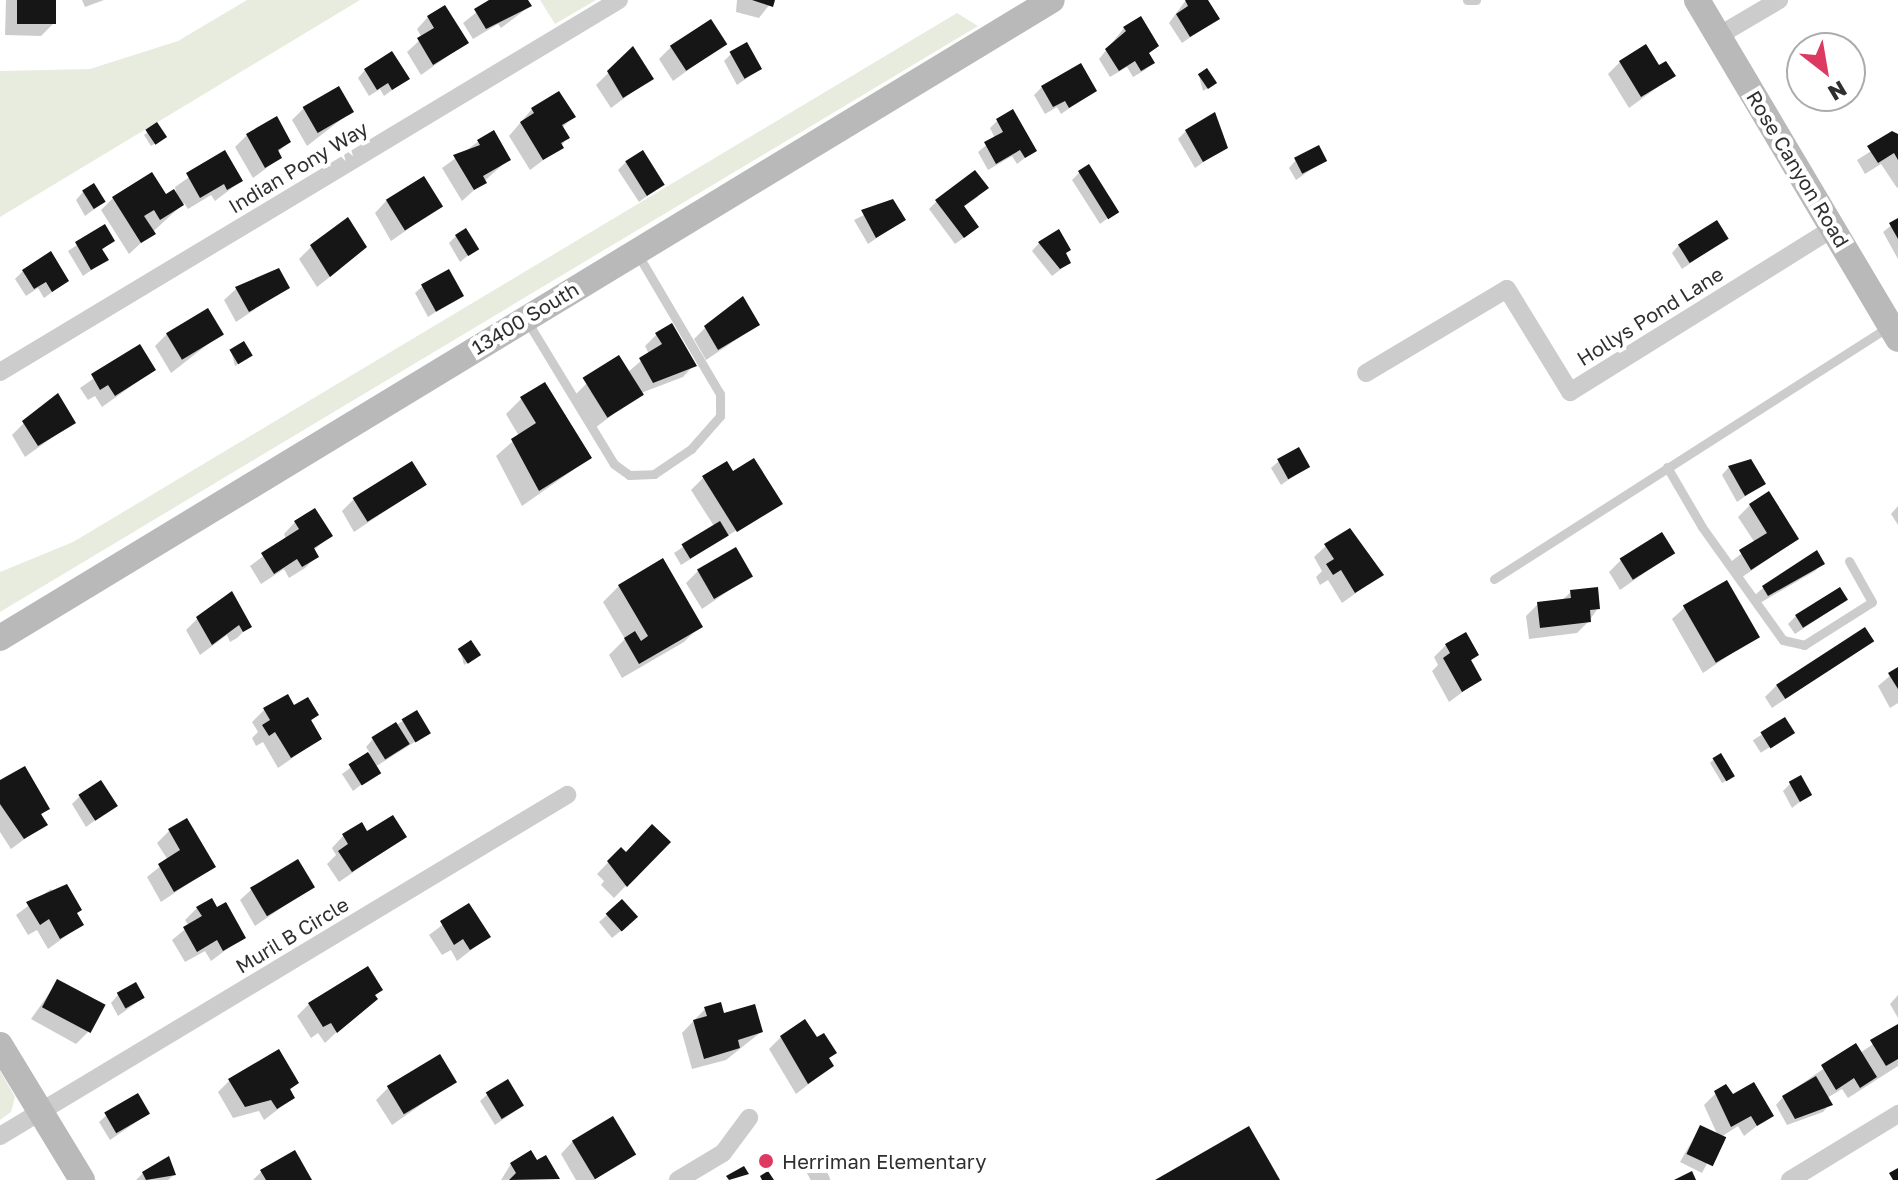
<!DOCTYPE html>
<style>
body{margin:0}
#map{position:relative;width:1898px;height:1180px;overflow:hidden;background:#fff;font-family:"Golos Text",sans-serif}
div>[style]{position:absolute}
.green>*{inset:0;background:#e8ecde}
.shadow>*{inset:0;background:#0003;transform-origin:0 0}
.building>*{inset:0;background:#161616;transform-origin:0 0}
.lane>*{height:9px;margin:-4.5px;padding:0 4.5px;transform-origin:4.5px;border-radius:4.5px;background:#ccc}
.street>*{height:18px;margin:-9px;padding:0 9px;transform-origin:9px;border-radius:9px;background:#ccc}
.secondary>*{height:26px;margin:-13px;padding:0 13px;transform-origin:13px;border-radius:13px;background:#b9b9b9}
.dots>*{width:22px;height:22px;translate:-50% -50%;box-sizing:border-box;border:4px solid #fff;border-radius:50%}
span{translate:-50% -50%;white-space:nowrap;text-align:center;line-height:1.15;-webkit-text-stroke:8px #fff;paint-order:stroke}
.street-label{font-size:20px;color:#2f2f2f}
.poi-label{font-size:20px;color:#2f2f2f}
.left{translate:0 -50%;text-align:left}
.north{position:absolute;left:1786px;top:32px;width:80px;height:80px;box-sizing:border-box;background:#fff;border:2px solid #acacac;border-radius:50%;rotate:149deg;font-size:22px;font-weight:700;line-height:32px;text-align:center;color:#2f2f2f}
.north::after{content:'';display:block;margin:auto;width:28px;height:36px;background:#dd3a61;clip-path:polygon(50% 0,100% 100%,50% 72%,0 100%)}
</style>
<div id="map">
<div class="green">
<i style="clip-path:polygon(247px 0,360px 0,0 217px,0 71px,90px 69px,178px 41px)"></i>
<i style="clip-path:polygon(540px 0,596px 0,555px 24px)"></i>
<i style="clip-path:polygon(957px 13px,978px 26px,0 612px,0 572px,73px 542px)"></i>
<i style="clip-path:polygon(0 1071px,15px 1097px,11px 1112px,0 1120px)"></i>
</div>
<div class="shadow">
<i style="clip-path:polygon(6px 0,35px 0,53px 24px,41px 36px,5px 35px)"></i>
<i style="clip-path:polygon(82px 0,104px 0,85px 7px)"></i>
<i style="clip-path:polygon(492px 0,526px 0,530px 6px,501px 28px,498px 24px,473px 39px,463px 23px)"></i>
<i style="clip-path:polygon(737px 0,773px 0,759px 18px,736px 12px)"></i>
<i style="clip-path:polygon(1186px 0,1205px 0,1217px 19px,1182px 43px,1169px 23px)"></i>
<i style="clip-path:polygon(428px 17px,466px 43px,421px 75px,407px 52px,422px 38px,417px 29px)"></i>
<i style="clip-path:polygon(1124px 28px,1157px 46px,1147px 55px,1152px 63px,1145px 70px,1133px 77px,1127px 67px,1110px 77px,1099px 59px)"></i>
<i style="clip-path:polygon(724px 44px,673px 81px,659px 59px,671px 47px)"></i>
<i style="clip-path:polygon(633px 49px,651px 78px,611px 108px,596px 85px)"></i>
<i style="clip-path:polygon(731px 54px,760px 69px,737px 85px,724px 61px)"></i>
<i style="clip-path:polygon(1620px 62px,1659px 68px,1673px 76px,1629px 108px,1608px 74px)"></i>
<i style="clip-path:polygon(365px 70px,407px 79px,384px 96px,380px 89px,369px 96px,358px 78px)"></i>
<i style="clip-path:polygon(1199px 76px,1211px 86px,1203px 91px)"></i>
<i style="clip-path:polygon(1042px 87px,1095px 91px,1061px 114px,1057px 107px,1045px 114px,1034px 95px)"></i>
<i style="clip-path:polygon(304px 108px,352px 111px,307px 146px,292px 120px)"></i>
<i style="clip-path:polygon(532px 109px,573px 117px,562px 128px,567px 137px,561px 147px,530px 170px,509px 136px)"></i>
<i style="clip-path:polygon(997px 121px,1035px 150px,1017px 164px,1012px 156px,988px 170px,978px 152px,995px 138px,990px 128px)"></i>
<i style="clip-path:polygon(157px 125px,161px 140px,151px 146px,144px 135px)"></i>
<i style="clip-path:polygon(1186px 131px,1225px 147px,1195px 168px,1178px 139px)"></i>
<i style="clip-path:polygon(1898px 134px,1898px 187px,1897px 188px,1881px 164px,1865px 174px,1857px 160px)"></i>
<i style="clip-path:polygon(247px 135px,289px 142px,277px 153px,280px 158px,253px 178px,235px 147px)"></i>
<i style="clip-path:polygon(479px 141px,509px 159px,462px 201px,442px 168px)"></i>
<i style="clip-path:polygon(224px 153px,241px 181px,215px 201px,211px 195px,188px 209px,184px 203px,129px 254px,101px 210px,113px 198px,178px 200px,175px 187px)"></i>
<i style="clip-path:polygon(1296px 160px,1325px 160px,1296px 180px,1289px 168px)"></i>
<i style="clip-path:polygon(626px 162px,662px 185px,639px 202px,618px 170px)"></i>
<i style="clip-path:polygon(1080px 172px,1116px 212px,1100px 224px,1072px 180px)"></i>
<i style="clip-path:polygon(83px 192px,104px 202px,85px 216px,76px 200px)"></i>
<i style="clip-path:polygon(979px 196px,962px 208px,969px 234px,955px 244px,929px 209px,937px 201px)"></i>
<i style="clip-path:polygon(386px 201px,440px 207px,391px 241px,375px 213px)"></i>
<i style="clip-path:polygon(892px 201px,903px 220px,868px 244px,854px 220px)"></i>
<i style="clip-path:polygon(1898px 220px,1898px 259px,1883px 232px)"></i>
<i style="clip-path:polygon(104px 227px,112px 241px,101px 251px,106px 260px,83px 276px,68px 251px)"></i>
<i style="clip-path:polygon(456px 236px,476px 249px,460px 262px,449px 243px)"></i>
<i style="clip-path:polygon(1726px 239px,1682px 269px,1672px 253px,1679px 245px)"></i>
<i style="clip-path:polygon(1039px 243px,1064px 254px,1069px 263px,1052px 276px,1032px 251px)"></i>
<i style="clip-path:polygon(311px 247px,340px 269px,317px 287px,299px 259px)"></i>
<i style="clip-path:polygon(278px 270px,288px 287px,236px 322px,224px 300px,236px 289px)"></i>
<i style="clip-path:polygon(23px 271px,67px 281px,44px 298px,38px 288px,26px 296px,15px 279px)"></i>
<i style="clip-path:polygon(423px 286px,461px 295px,428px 317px,415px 293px)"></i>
<i style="clip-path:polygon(758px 325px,706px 360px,694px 339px,706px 327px)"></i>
<i style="clip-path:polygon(167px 334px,221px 334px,171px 373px,155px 346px)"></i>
<i style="clip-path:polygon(657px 334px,694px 365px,683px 377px,641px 393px,595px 428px,574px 396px,586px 384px,628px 372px,649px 354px,645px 346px)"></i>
<i style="clip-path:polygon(139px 347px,154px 370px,102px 407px,95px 396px,88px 400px,80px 388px)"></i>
<i style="clip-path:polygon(231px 351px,247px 358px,235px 366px)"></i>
<i style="clip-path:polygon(522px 398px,590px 458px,522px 506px,496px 456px,519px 436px,506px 414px)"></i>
<i style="clip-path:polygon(74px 422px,25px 457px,12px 435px,24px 423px)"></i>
<i style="clip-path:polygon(1279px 461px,1308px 466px,1281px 485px,1271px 468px)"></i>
<i style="clip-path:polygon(1729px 467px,1763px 484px,1737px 502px,1722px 475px)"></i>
<i style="clip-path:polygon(732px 474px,780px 503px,681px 565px,674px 553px,714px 526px,691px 490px,703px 478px)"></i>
<i style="clip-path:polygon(424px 485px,354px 532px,342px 511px,354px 499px)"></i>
<i style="clip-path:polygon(1750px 505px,1797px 539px,1738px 580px,1728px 564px,1755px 543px,1738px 517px)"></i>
<i style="clip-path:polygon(1898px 506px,1898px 525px,1891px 514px)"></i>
<i style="clip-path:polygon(295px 522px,330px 536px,313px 551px,317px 556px,305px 568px,289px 578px,284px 569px,261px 584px,250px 566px,286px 539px,284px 534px)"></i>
<i style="clip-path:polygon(1326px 546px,1381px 575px,1342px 603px,1328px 580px,1320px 585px,1316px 577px,1322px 571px,1314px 557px)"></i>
<i style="clip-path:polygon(1673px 553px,1620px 590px,1609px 572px,1621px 560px)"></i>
<i style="clip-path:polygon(1816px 553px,1823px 563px,1815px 571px,1760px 603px,1755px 595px,1763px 588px)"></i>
<i style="clip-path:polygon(698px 571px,750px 576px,702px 609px,686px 583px)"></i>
<i style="clip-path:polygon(619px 586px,700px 626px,684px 642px,622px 678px,609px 655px,625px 639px,603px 602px)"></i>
<i style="clip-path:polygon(1571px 592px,1598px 608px,1589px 621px,1577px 633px,1529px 639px,1526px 616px,1538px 604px,1561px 601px)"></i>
<i style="clip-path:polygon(1846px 600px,1795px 634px,1788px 624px,1796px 616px)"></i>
<i style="clip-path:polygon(1684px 608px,1757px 636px,1703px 673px,1672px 619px)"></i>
<i style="clip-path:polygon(198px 618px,249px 626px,237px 638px,230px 642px,227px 635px,200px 655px,186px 630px)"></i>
<i style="clip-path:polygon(1872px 640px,1772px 708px,1765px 697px,1777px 685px)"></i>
<i style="clip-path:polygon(1446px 645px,1477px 655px,1469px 662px,1479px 680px,1449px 702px,1432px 671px,1438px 665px,1434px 657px)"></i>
<i style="clip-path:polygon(460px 650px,475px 658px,464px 665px)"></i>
<i style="clip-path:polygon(1898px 669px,1898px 703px,1890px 708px,1878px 686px)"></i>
<i style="clip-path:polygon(294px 708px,317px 715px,310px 722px,320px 739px,278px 768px,263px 742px,256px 746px,252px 738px,258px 732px,252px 722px,264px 710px)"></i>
<i style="left:1785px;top:720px;width:15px;height:38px;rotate:58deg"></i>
<i style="clip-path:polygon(403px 721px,429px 733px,375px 767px,378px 772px,353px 791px,342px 774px,370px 753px,366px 747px,373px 739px)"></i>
<i style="clip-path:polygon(1713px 760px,1730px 779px,1722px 783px,1710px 763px)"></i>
<i style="clip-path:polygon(0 783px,48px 808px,40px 816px,45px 824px,11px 849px,0 832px)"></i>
<i style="clip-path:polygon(1790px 784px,1810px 794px,1792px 808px,1783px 791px)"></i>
<i style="clip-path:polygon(80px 796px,115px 806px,86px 827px,72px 804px)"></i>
<i style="clip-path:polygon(169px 831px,213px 867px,161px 902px,147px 877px,168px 860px,157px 843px)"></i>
<i style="clip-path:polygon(367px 834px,404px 837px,339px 882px,327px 864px,336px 855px,332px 848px,343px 836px)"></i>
<i style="clip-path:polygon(668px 842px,614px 898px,601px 885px,604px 881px,597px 874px,621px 849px,626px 854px)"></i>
<i style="clip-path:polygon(312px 887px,255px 926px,240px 900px,252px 889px)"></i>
<i style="clip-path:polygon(51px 889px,81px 925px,48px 949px,37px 930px,28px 935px,16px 915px)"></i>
<i style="clip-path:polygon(469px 905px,488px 937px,457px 961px,451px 950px,442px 955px,429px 935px)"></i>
<i style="clip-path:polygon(197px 908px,217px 909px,243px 937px,211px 961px,205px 951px,185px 962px,172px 940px,189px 926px,185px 920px)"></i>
<i style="clip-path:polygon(607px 915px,628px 925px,612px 938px,599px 922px)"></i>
<i style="clip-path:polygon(58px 981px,88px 1032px,76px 1044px,31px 1019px)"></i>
<i style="clip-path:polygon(381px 990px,325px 1043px,318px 1033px,311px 1038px,297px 1016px,309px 1004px)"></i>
<i style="clip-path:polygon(118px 995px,143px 998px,118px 1016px,111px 1003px)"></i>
<i style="clip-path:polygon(1898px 995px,1898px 1018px,1890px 1004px)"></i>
<i style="clip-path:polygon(705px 1009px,761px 1032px,726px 1060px,692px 1069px,682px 1033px)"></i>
<i style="clip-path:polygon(1898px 1027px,1898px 1066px,1848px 1098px,1842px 1089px,1827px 1098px,1830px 1104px,1823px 1112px,1787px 1125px,1776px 1105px,1783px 1097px,1856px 1046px,1860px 1053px)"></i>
<i style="clip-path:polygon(781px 1037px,832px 1066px,796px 1094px,769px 1049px)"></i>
<i style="clip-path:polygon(230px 1080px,297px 1083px,289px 1091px,293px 1098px,264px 1120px,259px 1111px,233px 1118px,218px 1092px)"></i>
<i style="clip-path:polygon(455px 1081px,392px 1125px,376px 1100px,388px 1088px)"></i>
<i style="clip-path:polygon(1716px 1093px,1771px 1115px,1744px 1136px,1738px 1126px,1721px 1137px,1702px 1173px,1680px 1162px,1700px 1127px,1718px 1136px,1704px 1105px)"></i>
<i style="clip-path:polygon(488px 1094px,522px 1106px,495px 1125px,480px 1101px)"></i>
<i style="clip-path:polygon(148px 1114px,110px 1140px,99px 1122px,107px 1115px)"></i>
<i style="clip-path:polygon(572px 1142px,633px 1154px,594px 1180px,576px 1180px,561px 1154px)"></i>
<i style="clip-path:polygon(511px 1164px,558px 1178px,501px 1180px)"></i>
<i style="clip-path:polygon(261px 1172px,310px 1180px,253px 1180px)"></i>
<i style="clip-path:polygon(143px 1173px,174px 1175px,168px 1180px,136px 1180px)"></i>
</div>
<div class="building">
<i style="left:17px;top:0;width:39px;height:24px"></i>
<i style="clip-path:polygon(489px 0,528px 0,532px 6px,486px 29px,474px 9px)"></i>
<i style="clip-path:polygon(752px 0,775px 0,773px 7px)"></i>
<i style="clip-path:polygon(1185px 0,1208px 0,1220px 19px,1190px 37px,1176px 14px,1188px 6px)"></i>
<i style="clip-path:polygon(445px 5px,469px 43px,433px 65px,417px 38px,434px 28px,427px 16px)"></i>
<i style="clip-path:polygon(1141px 16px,1159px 46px,1149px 53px,1155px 63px,1141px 71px,1135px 61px,1119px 71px,1105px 49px,1126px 31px,1123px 27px)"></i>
<i style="left:711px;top:19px;width:30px;height:49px;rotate:57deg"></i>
<i style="left:747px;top:42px;width:31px;height:20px;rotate:61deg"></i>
<i style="clip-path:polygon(1646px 44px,1659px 65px,1666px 61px,1676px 76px,1641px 97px,1619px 61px)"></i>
<i style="clip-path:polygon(633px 46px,654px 79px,623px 98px,607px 71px)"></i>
<i style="clip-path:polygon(392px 51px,410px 79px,392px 90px,388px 83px,377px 90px,364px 69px)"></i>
<i style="clip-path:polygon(1081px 63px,1097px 91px,1069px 108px,1065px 101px,1053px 107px,1041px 86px)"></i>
<i style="left:1207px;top:68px;width:18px;height:11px;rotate:56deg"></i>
<i style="left:339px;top:86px;width:30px;height:42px;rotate:60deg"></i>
<i style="clip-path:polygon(559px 91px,576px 117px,562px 125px,570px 138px,561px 143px,564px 148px,543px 160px,520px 122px,534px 113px,531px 108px)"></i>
<i style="clip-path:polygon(1013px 109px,1037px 151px,1025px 158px,1020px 150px,996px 164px,984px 142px,1003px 132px,996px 119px)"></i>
<i style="clip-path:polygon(1215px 112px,1228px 148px,1203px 162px,1185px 130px)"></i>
<i style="clip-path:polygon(277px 116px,291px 142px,278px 150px,282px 158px,265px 168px,246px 134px)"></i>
<i style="left:157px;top:122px;width:18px;height:14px;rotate:56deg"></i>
<i style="clip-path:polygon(494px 130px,511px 160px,483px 176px,487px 183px,474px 190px,453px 155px,480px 145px,477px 140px)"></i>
<i style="clip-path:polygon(1892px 131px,1898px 134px,1898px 160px,1894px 153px,1878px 163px,1867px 146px)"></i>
<i style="left:1319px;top:145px;width:18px;height:28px;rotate:63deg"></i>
<i style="clip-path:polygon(225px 150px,243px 181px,227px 190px,224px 184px,200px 198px,186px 173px)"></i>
<i style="left:643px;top:150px;width:41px;height:21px;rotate:58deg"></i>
<i style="left:1089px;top:164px;width:57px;height:13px;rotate:58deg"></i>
<i style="clip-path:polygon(975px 170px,989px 188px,964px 206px,979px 227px,964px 238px,935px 200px)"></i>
<i style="clip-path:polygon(152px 172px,166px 194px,174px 189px,184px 205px,160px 220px,154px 210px,144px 216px,156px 234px,141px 243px,112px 197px)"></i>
<i style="left:424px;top:176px;width:36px;height:45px;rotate:58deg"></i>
<i style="left:94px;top:183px;width:22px;height:14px;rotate:58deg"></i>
<i style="clip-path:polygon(893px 199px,906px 220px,876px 238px,861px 210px)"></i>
<i style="clip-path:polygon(348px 217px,367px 247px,330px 277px,310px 245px)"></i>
<i style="clip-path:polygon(1898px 218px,1898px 239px,1889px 223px)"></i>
<i style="left:1717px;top:220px;width:22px;height:46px;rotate:58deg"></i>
<i style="clip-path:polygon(105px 224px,115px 241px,102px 249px,109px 260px,91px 270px,75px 242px)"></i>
<i style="left:466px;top:228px;width:25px;height:13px;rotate:58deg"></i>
<i style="clip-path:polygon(1059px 229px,1071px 250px,1066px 253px,1071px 263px,1060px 269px,1038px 242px)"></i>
<i style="clip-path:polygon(51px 251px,69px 281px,52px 292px,46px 282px,34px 289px,22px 270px)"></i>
<i style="clip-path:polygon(279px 268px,290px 288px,249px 312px,235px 287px)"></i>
<i style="left:449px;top:269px;width:31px;height:32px;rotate:61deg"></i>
<i style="clip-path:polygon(743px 296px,760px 325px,718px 350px,704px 326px)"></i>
<i style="left:208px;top:308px;width:31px;height:49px;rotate:59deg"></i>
<i style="clip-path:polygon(672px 323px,697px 366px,653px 383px,639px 358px,662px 344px,655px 333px)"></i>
<i style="left:244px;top:341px;width:17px;height:17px;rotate:59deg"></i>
<i style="clip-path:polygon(140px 344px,156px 370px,115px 396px,108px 385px,100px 390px,91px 374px)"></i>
<i style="left:619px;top:355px;width:47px;height:43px;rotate:58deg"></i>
<i style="clip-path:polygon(545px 382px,592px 458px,539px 491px,511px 439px,536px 423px,520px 397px)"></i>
<i style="clip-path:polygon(58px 393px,76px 423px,38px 446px,22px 421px)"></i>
<i style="left:1299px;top:447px;width:23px;height:25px;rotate:61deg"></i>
<i style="clip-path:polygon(754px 458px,783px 504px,737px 532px,702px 476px,727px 461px,733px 471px)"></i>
<i style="clip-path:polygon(1751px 459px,1766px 484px,1745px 496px,1728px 466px)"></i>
<i style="left:412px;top:461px;width:28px;height:70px;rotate:58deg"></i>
<i style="clip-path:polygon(1769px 491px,1799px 539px,1751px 570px,1739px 550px,1767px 533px,1749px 504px)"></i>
<i style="clip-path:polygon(315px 508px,333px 536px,314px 548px,319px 557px,302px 567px,297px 559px,274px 574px,261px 553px,299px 529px,294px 521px)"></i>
<i style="left:720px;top:521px;width:17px;height:45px;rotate:59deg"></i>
<i style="clip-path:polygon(1350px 528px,1384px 575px,1355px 593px,1341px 570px,1333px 575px,1326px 564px,1334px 559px,1324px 544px)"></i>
<i style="left:1662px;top:532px;width:25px;height:50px;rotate:58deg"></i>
<i style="left:736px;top:547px;width:34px;height:45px;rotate:60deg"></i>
<i style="clip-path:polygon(1817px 550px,1825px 564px,1768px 596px,1762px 586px)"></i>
<i style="clip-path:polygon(663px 558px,703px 627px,639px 664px,624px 638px,635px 631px,641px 641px,648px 636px,618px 585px)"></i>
<i style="left:1727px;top:580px;width:66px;height:51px;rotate:60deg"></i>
<i style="clip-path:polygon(1598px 587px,1600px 609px,1590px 610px,1591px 622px,1540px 628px,1537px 602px,1571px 598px,1570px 590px)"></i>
<i style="left:1840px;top:587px;width:15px;height:53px;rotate:58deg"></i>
<i style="clip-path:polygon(232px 591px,252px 627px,243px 632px,239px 625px,212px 645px,196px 617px)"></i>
<i style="left:1865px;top:627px;width:17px;height:106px;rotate:57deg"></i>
<i style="clip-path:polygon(1466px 632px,1479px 655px,1471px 660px,1482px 680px,1462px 692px,1443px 658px,1450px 653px,1445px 644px)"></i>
<i style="left:471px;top:640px;width:18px;height:16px;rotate:56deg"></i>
<i style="clip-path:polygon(1898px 667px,1898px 689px,1888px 673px)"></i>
<i style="clip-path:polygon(288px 694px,294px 705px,308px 697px,319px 715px,311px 720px,322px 739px,291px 758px,275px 732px,269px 736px,262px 725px,270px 720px,263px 708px)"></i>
<i style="left:417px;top:710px;width:27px;height:18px;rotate:59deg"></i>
<i style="left:1785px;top:717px;width:19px;height:29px;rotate:58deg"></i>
<i style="left:396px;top:722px;width:26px;height:29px;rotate:58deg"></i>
<i style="left:368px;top:752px;width:25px;height:23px;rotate:58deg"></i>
<i style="left:1721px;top:753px;width:27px;height:10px;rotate:59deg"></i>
<i style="clip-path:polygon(25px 766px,50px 809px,41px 814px,48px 825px,24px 839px,0 804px,0 780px)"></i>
<i style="left:1801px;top:775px;width:23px;height:14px;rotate:61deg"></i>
<i style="left:101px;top:780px;width:31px;height:27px;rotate:57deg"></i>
<i style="clip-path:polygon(393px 815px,407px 837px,352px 872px,338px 851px,348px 844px,342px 834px,362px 822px,367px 831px)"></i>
<i style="clip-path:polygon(187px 818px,216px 867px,174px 892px,158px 864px,180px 850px,168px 829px)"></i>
<i style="clip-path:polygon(652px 824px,671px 842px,627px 887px,607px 861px,621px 847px,626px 852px)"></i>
<i style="left:298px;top:859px;width:33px;height:56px;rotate:59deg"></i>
<i style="clip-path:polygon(67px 884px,82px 910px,77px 913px,84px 925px,60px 939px,49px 919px,40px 925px,26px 902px)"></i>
<i style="clip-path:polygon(212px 898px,217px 907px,226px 902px,246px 938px,223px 951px,217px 940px,197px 952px,183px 927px,202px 916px,196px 907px)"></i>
<i style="left:622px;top:899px;width:24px;height:22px;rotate:48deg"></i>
<i style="clip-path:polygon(469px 903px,491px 937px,470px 950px,463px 939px,454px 945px,440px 921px)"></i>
<i style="clip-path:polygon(368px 966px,383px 990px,375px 995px,378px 999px,337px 1033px,331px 1023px,323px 1027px,308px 1003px)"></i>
<i style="left:57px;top:979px;width:55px;height:32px;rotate:28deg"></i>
<i style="left:136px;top:982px;width:18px;height:22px;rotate:61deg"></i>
<i style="clip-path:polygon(721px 1002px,724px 1013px,755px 1004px,763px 1032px,738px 1040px,740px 1048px,704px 1059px,693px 1020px,707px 1016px,704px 1007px)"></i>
<i style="clip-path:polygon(805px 1019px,817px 1037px,824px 1033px,837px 1053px,829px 1058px,834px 1066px,808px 1084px,780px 1036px)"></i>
<i style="clip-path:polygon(1898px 1024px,1898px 1059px,1886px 1066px,1870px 1040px)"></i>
<i style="clip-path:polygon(1856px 1043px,1877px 1077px,1860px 1088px,1854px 1078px,1836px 1090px,1821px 1065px)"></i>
<i style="clip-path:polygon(279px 1049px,299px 1083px,290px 1089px,295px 1098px,277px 1109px,271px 1100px,245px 1107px,228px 1079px)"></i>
<i style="left:440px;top:1054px;width:33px;height:62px;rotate:59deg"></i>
<i style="clip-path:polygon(1816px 1076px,1833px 1105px,1795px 1119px,1782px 1096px)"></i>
<i style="left:508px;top:1079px;width:31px;height:26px;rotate:59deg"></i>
<i style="clip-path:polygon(1754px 1082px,1774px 1116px,1757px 1126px,1751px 1116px,1731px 1127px,1714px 1091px,1726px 1084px,1733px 1094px)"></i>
<i style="left:138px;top:1093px;width:24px;height:39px;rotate:60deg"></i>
<i style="left:613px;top:1116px;width:45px;height:48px;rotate:59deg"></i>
<i style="left:1700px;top:1125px;width:29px;height:32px;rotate:25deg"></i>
<i style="clip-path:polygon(1249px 1126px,1280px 1180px,1155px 1180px)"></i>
<i style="clip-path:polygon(295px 1150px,312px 1180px,266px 1180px,260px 1170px)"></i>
<i style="clip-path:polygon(531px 1150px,537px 1160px,546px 1155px,560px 1179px,509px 1180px,516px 1173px,510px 1163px)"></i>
<i style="clip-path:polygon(169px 1156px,176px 1175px,146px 1180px,142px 1172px)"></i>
<i style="clip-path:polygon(744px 1166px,749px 1174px,729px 1180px,726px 1176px)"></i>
<i style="clip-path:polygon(1898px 1168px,1898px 1180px,1893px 1180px,1889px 1173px)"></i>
<i style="clip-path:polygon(768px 1171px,774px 1180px,762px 1180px,760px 1176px)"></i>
<i style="clip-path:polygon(1692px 1171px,1696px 1180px,1674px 1180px)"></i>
</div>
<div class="lane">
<i style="left:1467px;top:0;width:9px"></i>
<i style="left:527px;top:321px;width:167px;rotate:58.7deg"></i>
<i style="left:614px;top:464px;width:19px;rotate:36deg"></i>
<i style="left:629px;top:475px;width:25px;rotate:-2deg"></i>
<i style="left:654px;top:474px;width:45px;rotate:-34deg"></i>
<i style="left:691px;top:449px;width:44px;rotate:-48.7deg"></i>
<i style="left:720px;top:416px;width:22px;rotate:-90deg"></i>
<i style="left:720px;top:394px;width:164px;rotate:-120.5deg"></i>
<i style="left:1667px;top:467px;width:69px;rotate:59.7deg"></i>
<i style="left:1702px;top:527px;width:139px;rotate:54.4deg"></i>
<i style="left:1783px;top:640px;width:22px;rotate:13deg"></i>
<i style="left:1804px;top:645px;width:80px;rotate:-32.3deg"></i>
<i style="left:1872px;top:602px;width:47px;rotate:-119.3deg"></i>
<i style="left:1494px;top:579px;width:466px;rotate:-32.6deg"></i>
</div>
<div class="street">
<i style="left:1718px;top:36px;width:71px;rotate:-30.5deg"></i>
<i style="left:0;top:372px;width:722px;rotate:-31deg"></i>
<i style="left:1366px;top:373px;width:164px;rotate:-30.8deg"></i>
<i style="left:1507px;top:289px;width:121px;rotate:58.5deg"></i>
<i style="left:1570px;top:392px;width:310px;rotate:-31.9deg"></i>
<i style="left:0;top:1136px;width:662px;rotate:-31.02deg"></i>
<i style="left:814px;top:1167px;width:15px;rotate:62deg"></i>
<i style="left:678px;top:1180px;width:52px;rotate:-31deg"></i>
<i style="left:723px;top:1153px;width:44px;rotate:-53.4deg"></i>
<i style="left:1790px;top:1180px;width:127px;rotate:-31.4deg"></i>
</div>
<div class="secondary">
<i style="left:1697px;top:0;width:394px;rotate:59.3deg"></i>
<i style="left:0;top:638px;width:1230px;rotate:-31.24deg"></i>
<i style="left:0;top:1045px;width:158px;rotate:58.7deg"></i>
</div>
<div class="dots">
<i style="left:766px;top:1161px;background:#dd3a61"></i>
</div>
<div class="street-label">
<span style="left:298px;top:167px;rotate:-31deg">Indian Pony Way</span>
<span style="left:1798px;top:169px;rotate:59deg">Rose Canyon Road</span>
<span style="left:1650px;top:316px;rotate:-32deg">Hollys Pond Lane</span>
<span style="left:525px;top:318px;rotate:-31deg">13400 South</span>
<span style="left:292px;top:935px;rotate:-31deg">Muril B Circle</span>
</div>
<div class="poi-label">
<span class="left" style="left:782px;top:1161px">Herriman Elementary</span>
</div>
<div class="north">N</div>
</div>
